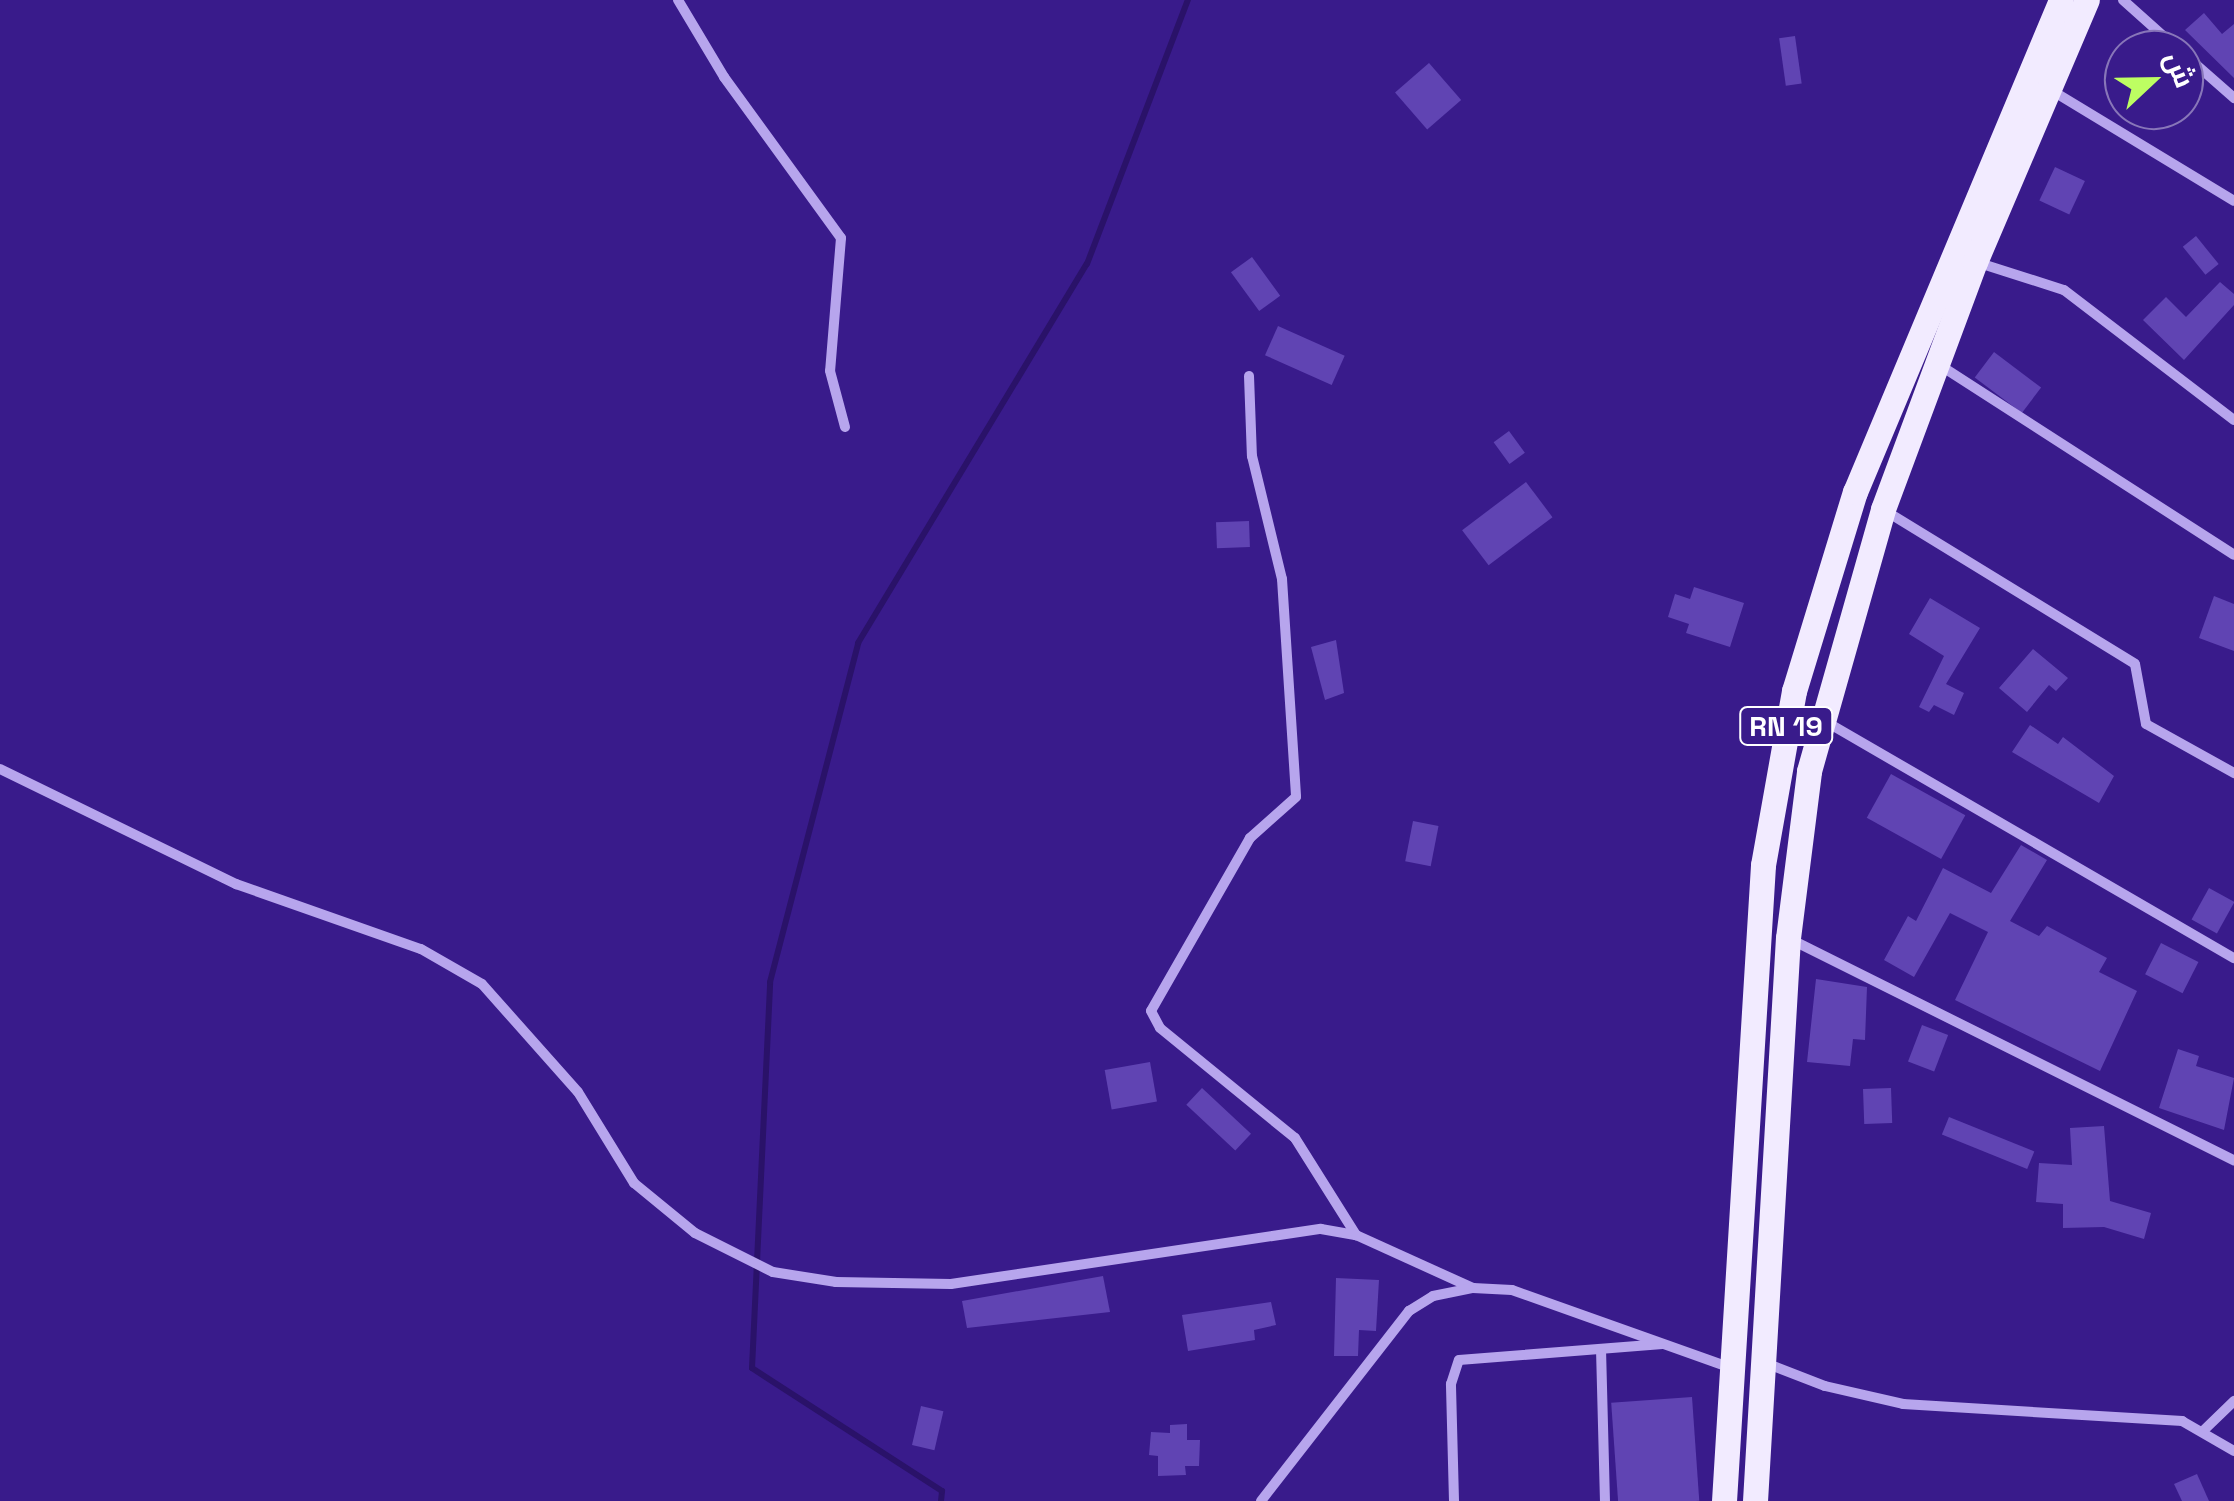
<!DOCTYPE html>
<meta charset="utf-8">
<style>
body{margin:0}
#map{position:relative;width:2234px;height:1501px;overflow:hidden;background:#391b8b;font-family:"Space Grotesk",Cairo,sans-serif}
div>[style]{position:absolute}
.stream>*{height:6px;margin:-3px;padding:0 3px;transform-origin:3px;border-radius:3px;background:#2a1269}
.building>*{inset:0;background:#6044b3;transform-origin:0 0}
.street>*{height:10px;margin:-5px;padding:0 5px;transform-origin:5px;border-radius:5px;background:#b7a5ed}
.primary>*{height:25px;margin:-12.5px;padding:0 12.5px;transform-origin:12.5px;border-radius:12.5px;background:#f2ebff}
span{translate:-50% -50%;white-space:nowrap;text-align:center;line-height:1.15;-webkit-text-stroke:8px #391b8b;paint-order:stroke}
.shield-label span{padding:2px 8px;background:#391b8b;border:2px solid;border-radius:8px;-webkit-text-stroke-width:0}
.shield-label{font-size:28px;color:#fff;font-weight:700}
.north{position:absolute;left:2104px;top:30px;width:100px;height:100px;box-sizing:border-box;background:#391b8b;border:2px solid #8876b9;border-radius:50%;rotate:68deg;font-size:28px;font-weight:700;line-height:40px;text-align:center;color:#fff}
.north::after{content:'';display:block;margin:auto;width:35px;height:45px;background:#bdfe62;clip-path:polygon(50% 0,100% 100%,50% 72%,0 100%)}
</style>
<div id="map">
<div class="stream">
<i style="left:941px;top:1501px;width:10px;rotate:-84deg"></i>
<i style="left:942px;top:1491px;width:226px;rotate:-147.1deg"></i>
<i style="left:752px;top:1368px;width:386px;rotate:-87.3deg"></i>
<i style="left:770px;top:982px;width:350px;rotate:-75.4deg"></i>
<i style="left:858px;top:643px;width:443px;rotate:-58.9deg"></i>
<i style="left:1087px;top:264px;width:283px;rotate:-69.1deg"></i>
</div>
<div class="building">
<i style="clip-path:polygon(2204px 13px,2222px 34px,2234px 24px,2234px 78px,2185px 30px)"></i>
<i style="left:1795px;top:36px;width:48px;height:16px;rotate:82deg"></i>
<i style="left:1429px;top:63px;width:49px;height:45px;rotate:49deg"></i>
<i style="left:2055px;top:167px;width:33px;height:37px;rotate:25deg"></i>
<i style="left:2196px;top:236px;width:36px;height:17px;rotate:51deg"></i>
<i style="left:1252px;top:257px;width:48px;height:26px;rotate:54deg"></i>
<i style="clip-path:polygon(2220px 282px,2234px 294px,2234px 305px,2184px 360px,2143px 320px,2166px 297px,2186px 317px)"></i>
<i style="left:1278px;top:326px;width:73px;height:32px;rotate:24deg"></i>
<i style="left:1994px;top:352px;width:59px;height:32px;rotate:37deg"></i>
<i style="left:1509px;top:431px;width:27px;height:19px;rotate:54deg"></i>
<i style="left:1526px;top:482px;width:44px;height:80px;rotate:53deg"></i>
<i style="left:1249px;top:521px;width:26px;height:33px;rotate:88deg"></i>
<i style="clip-path:polygon(1694px 587px,1744px 603px,1730px 647px,1686px 633px,1689px 624px,1668px 617px,1675px 594px,1690px 599px)"></i>
<i style="clip-path:polygon(2214px 596px,2234px 604px,2234px 651px,2199px 638px)"></i>
<i style="clip-path:polygon(1930px 598px,1980px 628px,1946px 684px,1964px 693px,1954px 715px,1934px 705px,1929px 712px,1919px 707px,1944px 656px,1909px 634px)"></i>
<i style="clip-path:polygon(1336px 640px,1344px 693px,1325px 700px,1311px 647px)"></i>
<i style="clip-path:polygon(2033px 649px,2068px 678px,2056px 691px,2049px 685px,2027px 712px,1999px 688px)"></i>
<i style="clip-path:polygon(2030px 725px,2058px 744px,2063px 737px,2114px 776px,2099px 803px,2012px 752px)"></i>
<i style="left:1891px;top:774px;width:85px;height:50px;rotate:29deg"></i>
<i style="left:1413px;top:821px;width:26px;height:41px;rotate:11deg"></i>
<i style="clip-path:polygon(2021px 845px,2047px 860px,2010px 921px,2039px 936px,2047px 926px,2107px 958px,2099px 972px,2137px 991px,2100px 1071px,1955px 1000px,1988px 932px,1950px 913px,1914px 977px,1884px 960px,1908px 916px,1916px 921px,1943px 868px,1991px 893px)"></i>
<i style="left:2209px;top:888px;width:29px;height:36px;rotate:29deg"></i>
<i style="left:2161px;top:943px;width:42px;height:35px;rotate:27deg"></i>
<i style="clip-path:polygon(1816px 979px,1867px 987px,1865px 1040px,1853px 1039px,1850px 1066px,1807px 1062px)"></i>
<i style="left:1922px;top:1025px;width:28px;height:39px;rotate:21deg"></i>
<i style="clip-path:polygon(2178px 1049px,2199px 1056px,2196px 1066px,2234px 1078px,2224px 1130px,2159px 1108px)"></i>
<i style="left:1150px;top:1062px;width:40px;height:46px;rotate:80deg"></i>
<i style="left:1202px;top:1088px;width:67px;height:23px;rotate:43deg"></i>
<i style="left:1891px;top:1088px;width:35px;height:28px;rotate:88deg"></i>
<i style="left:1949px;top:1117px;width:92px;height:19px;rotate:22deg"></i>
<i style="clip-path:polygon(2104px 1126px,2110px 1201px,2151px 1213px,2144px 1239px,2104px 1227px,2063px 1228px,2063px 1204px,2036px 1202px,2039px 1163px,2072px 1165px,2070px 1128px)"></i>
<i style="clip-path:polygon(1103px 1276px,1110px 1312px,967px 1328px,962px 1301px)"></i>
<i style="clip-path:polygon(1336px 1278px,1379px 1280px,1376px 1331px,1359px 1330px,1358px 1356px,1334px 1356px)"></i>
<i style="clip-path:polygon(1271px 1302px,1276px 1325px,1254px 1330px,1255px 1340px,1188px 1351px,1182px 1315px)"></i>
<i style="left:1692px;top:1397px;width:104px;height:81px;rotate:86deg"></i>
<i style="left:921px;top:1406px;width:23px;height:40px;rotate:13deg"></i>
<i style="clip-path:polygon(1187px 1424px,1187px 1440px,1200px 1440px,1199px 1466px,1185px 1466px,1186px 1475px,1158px 1476px,1158px 1456px,1149px 1455px,1151px 1432px,1170px 1433px,1170px 1425px)"></i>
<i style="clip-path:polygon(2197px 1474px,2209px 1501px,2182px 1501px,2174px 1484px)"></i>
</div>
<div class="street">
<i style="left:678px;top:0;width:90px;rotate:59.1deg"></i>
<i style="left:724px;top:77px;width:199px;rotate:54deg"></i>
<i style="left:841px;top:238px;width:133px;rotate:94.7deg"></i>
<i style="left:830px;top:371px;width:58px;rotate:75deg"></i>
<i style="left:2123px;top:0;width:75px;rotate:41.8deg"></i>
<i style="left:2184px;top:54px;width:67px;rotate:41.3deg"></i>
<i style="left:2051px;top:90px;width:214px;rotate:31.2deg"></i>
<i style="left:1976px;top:262px;width:92px;rotate:17.7deg"></i>
<i style="left:2064px;top:290px;width:214px;rotate:37.4deg"></i>
<i style="left:1938px;top:364px;width:352px;rotate:32.8deg"></i>
<i style="left:1249px;top:376px;width:80px;rotate:87.9deg"></i>
<i style="left:1252px;top:456px;width:127px;rotate:76.3deg"></i>
<i style="left:1282px;top:579px;width:218px;rotate:86.3deg"></i>
<i style="left:1296px;top:797px;width:62px;rotate:138.3deg"></i>
<i style="left:1250px;top:838px;width:199px;rotate:119.8deg"></i>
<i style="left:1151px;top:1011px;width:19px;rotate:62deg"></i>
<i style="left:1160px;top:1028px;width:174px;rotate:39.2deg"></i>
<i style="left:1295px;top:1138px;width:115px;rotate:57.8deg"></i>
<i style="left:1884px;top:510px;width:294px;rotate:31.5deg"></i>
<i style="left:2135px;top:664px;width:61px;rotate:79.6deg"></i>
<i style="left:2146px;top:724px;width:101px;rotate:29.1deg"></i>
<i style="left:1823px;top:720px;width:475px;rotate:30.1deg"></i>
<i style="left:0;top:769px;width:263px;rotate:26deg"></i>
<i style="left:236px;top:884px;width:196px;rotate:19.4deg"></i>
<i style="left:421px;top:949px;width:70px;rotate:29.8deg"></i>
<i style="left:482px;top:984px;width:144px;rotate:48.4deg"></i>
<i style="left:578px;top:1092px;width:107px;rotate:58.4deg"></i>
<i style="left:634px;top:1183px;width:79px;rotate:39.3deg"></i>
<i style="left:695px;top:1233px;width:87px;rotate:26.6deg"></i>
<i style="left:773px;top:1272px;width:64px;rotate:9deg"></i>
<i style="left:836px;top:1282px;width:115px;rotate:1deg"></i>
<i style="left:951px;top:1284px;width:374px;rotate:-8.5deg"></i>
<i style="left:1321px;top:1229px;width:36px;rotate:10deg"></i>
<i style="left:1356px;top:1235px;width:128px;rotate:24.4deg"></i>
<i style="left:1792px;top:940px;width:494px;rotate:26.5deg"></i>
<i style="left:1601px;top:1349px;width:152px;rotate:88.5deg"></i>
<i style="left:1763px;top:1362px;width:66px;rotate:21.2deg"></i>
<i style="left:1825px;top:1386px;width:80px;rotate:13deg"></i>
<i style="left:1903px;top:1404px;width:280px;rotate:3.5deg"></i>
<i style="left:2182px;top:1421px;width:60px;rotate:30deg"></i>
<i style="left:2204px;top:1430px;width:42px;rotate:-44deg"></i>
<i style="left:1261px;top:1501px;width:241px;rotate:-52.1deg"></i>
<i style="left:1409px;top:1311px;width:28px;rotate:-32deg"></i>
<i style="left:1433px;top:1296px;width:41px;rotate:-11.3deg"></i>
<i style="left:1473px;top:1288px;width:39px;rotate:3deg"></i>
<i style="left:1512px;top:1290px;width:229px;rotate:19.6deg"></i>
<i style="left:1454px;top:1501px;width:117px;rotate:-91.5deg"></i>
<i style="left:1451px;top:1384px;width:25px;rotate:-72deg"></i>
<i style="left:1459px;top:1360px;width:204px;rotate:-4.5deg"></i>
</div>
<div class="primary">
<i style="left:1724px;top:1501px;width:637px;rotate:-86.49deg"></i>
<i style="left:1763px;top:865px;width:177px;rotate:-79.9deg"></i>
<i style="left:1794px;top:691px;width:208px;rotate:-73deg"></i>
<i style="left:1855px;top:492px;width:533px;rotate:-67.28deg"></i>
<i style="left:1755px;top:1501px;width:564px;rotate:-86.65deg"></i>
<i style="left:1788px;top:938px;width:168px;rotate:-82.8deg"></i>
<i style="left:1809px;top:771px;width:272px;rotate:-74.2deg"></i>
<i style="left:1883px;top:509px;width:264px;rotate:-69.6deg"></i>
<i style="left:1975px;top:262px;width:285px;rotate:-66.9deg"></i>
</div>
<div class="shield-label">
<span style="left:1786px;top:726px">RN 19</span>
</div>
<div class="north">ش</div>
</div>
